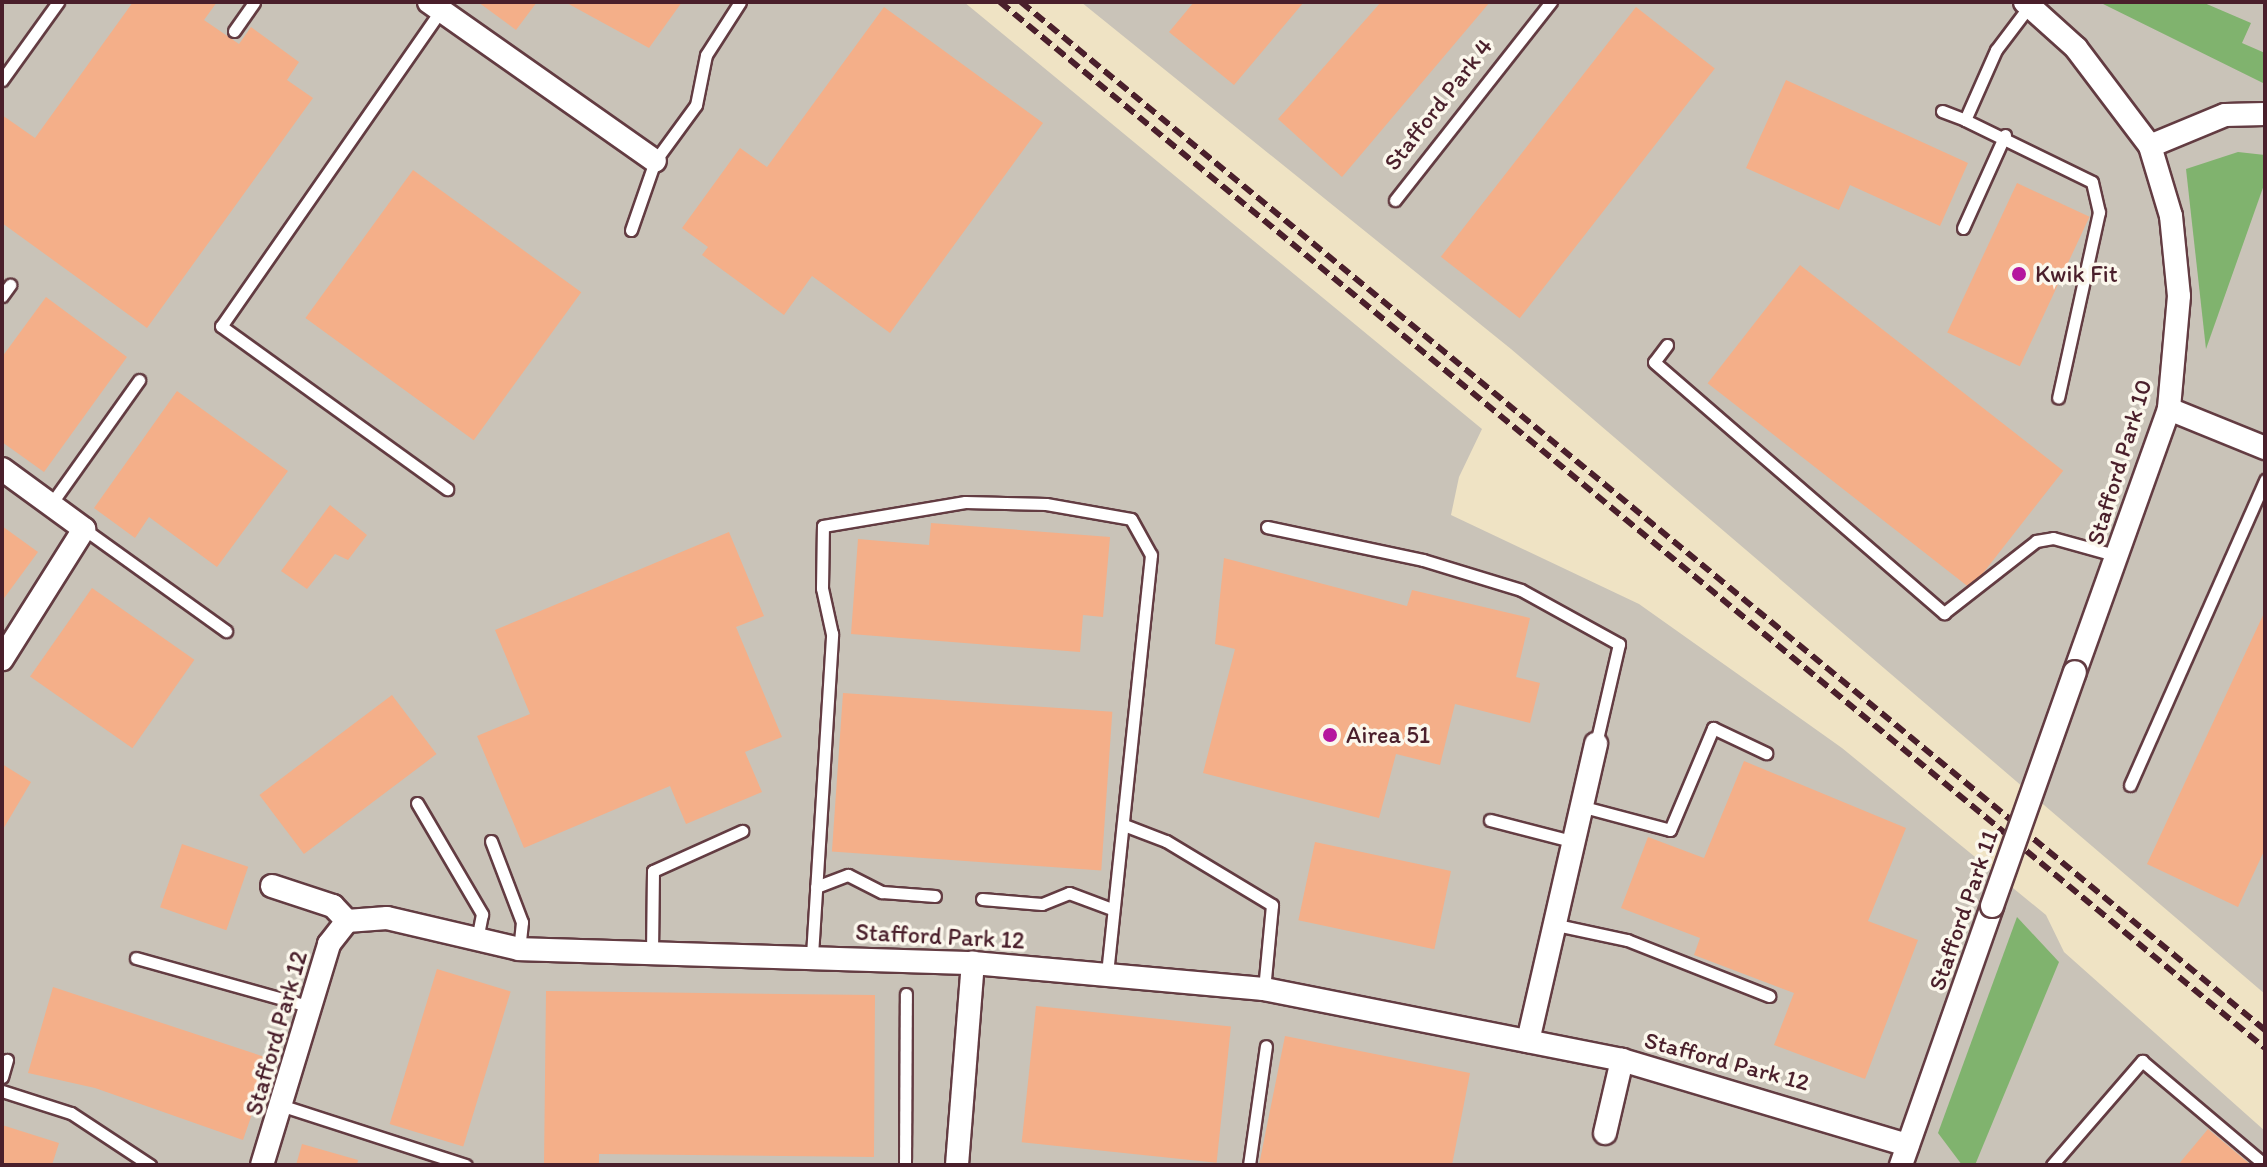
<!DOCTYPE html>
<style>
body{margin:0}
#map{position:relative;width:2267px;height:1167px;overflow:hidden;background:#efe3c4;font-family:Itim,sans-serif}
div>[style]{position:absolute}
.industrial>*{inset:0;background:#c9c3b8}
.forest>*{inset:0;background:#80b36e}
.building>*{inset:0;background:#f4af89;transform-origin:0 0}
.roads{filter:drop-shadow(2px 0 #633c42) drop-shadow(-2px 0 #633c42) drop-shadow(0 2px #633c42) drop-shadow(0 -2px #633c42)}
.lane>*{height:11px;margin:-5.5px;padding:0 5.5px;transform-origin:5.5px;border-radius:5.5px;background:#fff}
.street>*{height:22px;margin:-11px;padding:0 11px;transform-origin:11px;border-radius:11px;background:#fff}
.rail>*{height:6px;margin-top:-3px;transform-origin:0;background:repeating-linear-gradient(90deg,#4a1f2b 0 12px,transparent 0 18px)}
.bridges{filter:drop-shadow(2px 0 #633c42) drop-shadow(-2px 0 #633c42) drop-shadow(0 2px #633c42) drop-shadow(0 -2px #633c42)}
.street-bridge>*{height:22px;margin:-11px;padding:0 11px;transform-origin:11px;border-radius:11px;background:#fff}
.dots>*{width:22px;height:22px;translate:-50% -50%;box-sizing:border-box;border:4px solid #fbf7ec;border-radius:50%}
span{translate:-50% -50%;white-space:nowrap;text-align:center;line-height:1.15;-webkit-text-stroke:7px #fbf7ec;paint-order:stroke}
.street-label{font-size:24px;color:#4a1f2b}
.poi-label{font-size:24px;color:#4a1f2b}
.left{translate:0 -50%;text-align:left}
.frame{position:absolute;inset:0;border:4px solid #4a1f2b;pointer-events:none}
</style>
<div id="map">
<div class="industrial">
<i style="clip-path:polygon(2px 2px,964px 2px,1482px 429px,1459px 477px,1451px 515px,1639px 604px,1842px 748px,2046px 915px,2064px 952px,2265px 1131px,2265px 1165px,2px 1165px)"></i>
<i style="clip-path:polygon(1081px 2px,2265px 2px,2265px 994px,1511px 349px)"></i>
</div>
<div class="forest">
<i style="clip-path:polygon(2099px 2px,2202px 2px,2251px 23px,2242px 43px,2265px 53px,2265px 84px)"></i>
<i style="clip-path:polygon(2238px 152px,2265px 155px,2265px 182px,2206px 349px,2186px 169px)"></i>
<i style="clip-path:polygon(2017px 917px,2059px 962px,1975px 1165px,1962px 1165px,1938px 1133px)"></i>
</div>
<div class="building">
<i style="clip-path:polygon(133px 2px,217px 2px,204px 20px,239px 44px,251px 27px,299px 62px,287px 80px,313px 98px,147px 328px,2px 223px,2px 115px,35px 138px)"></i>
<i style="clip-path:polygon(478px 2px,537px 2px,516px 30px)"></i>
<i style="clip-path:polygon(565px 2px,682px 2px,649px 48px)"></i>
<i style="clip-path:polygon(1194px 2px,1304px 2px,1234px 85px,1169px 32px)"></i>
<i style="clip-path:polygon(1381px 2px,1490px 2px,1342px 177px,1278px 119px)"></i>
<i style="clip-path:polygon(884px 7px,1043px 123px,890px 333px,812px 276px,784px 315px,702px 255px,708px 247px,682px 228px,740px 148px,767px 167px)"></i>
<i style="left:1636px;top:7px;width:100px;height:317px;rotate:38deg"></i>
<i style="clip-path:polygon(1786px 80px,1968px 163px,1940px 226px,1850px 185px,1839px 210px,1746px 168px)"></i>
<i style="left:413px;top:170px;width:208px;height:183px;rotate:36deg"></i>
<i style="left:2017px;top:183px;width:80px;height:165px;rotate:25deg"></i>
<i style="left:1800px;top:265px;width:334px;height:150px;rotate:38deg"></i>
<i style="clip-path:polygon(46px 297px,127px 357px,44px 472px,2px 442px,2px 357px)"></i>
<i style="clip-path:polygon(177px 391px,288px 471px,217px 567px,149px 517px,135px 538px,94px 508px)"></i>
<i style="clip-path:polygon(330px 505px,367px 535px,348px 560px,335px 554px,307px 589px,281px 571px)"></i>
<i style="clip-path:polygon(931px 523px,1110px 537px,1103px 617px,1083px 615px,1080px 652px,851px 634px,858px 539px,929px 545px)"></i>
<i style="clip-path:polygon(2px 526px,38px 552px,2px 601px)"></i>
<i style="clip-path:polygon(729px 532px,764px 616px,736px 627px,782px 737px,745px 752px,762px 792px,686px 824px,670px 786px,524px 848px,477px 736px,530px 714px,495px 630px)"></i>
<i style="clip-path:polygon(1224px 558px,1407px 606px,1412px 590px,1530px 618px,1516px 677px,1540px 683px,1530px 723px,1455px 704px,1440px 765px,1396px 754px,1379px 818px,1203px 773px,1235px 649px,1215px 644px)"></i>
<i style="left:92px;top:588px;width:125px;height:108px;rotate:35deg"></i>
<i style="clip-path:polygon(2265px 611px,2265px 849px,2238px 907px,2147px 864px)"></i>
<i style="left:843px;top:693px;width:270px;height:159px;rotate:4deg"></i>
<i style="left:392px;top:695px;width:74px;height:166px;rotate:53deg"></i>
<i style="clip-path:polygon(1744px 761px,1906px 828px,1868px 921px,1918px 940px,1865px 1079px,1774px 1045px,1794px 993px,1694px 955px,1700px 938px,1621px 908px,1648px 837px,1704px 858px)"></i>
<i style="clip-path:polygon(2px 764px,31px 782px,2px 831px)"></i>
<i style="left:1315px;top:842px;width:139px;height:80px;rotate:12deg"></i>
<i style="left:182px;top:844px;width:70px;height:67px;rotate:19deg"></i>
<i style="left:437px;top:969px;width:77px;height:162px;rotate:17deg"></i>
<i style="clip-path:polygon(53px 987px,271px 1059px,243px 1140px,95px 1088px,28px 1073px)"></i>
<i style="clip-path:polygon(546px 991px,875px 995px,874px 1157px,599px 1154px,599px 1165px,544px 1165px)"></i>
<i style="left:1036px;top:1006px;width:196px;height:137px;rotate:6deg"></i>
<i style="clip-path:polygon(1285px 1036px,1470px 1073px,1452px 1165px,1259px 1165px)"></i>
<i style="clip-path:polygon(2px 1125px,59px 1143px,52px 1165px,2px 1165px)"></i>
<i style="clip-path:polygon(2208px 1129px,2251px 1165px,2178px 1165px)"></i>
<i style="clip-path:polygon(302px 1144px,358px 1160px,357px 1165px,296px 1165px)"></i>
</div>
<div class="roads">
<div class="lane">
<i style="left:441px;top:10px;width:385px;rotate:124.8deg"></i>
<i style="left:221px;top:326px;width:279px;rotate:35.8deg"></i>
<i style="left:234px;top:31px;width:35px;rotate:-55deg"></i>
<i style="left:2px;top:80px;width:96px;rotate:-54.3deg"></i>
<i style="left:1942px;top:111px;width:25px;rotate:21deg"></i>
<i style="left:1965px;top:120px;width:77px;rotate:-66.1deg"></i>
<i style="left:1996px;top:50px;width:56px;rotate:-52.9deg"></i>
<i style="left:1965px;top:120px;width:141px;rotate:26deg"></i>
<i style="left:2092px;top:182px;width:31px;rotate:77deg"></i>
<i style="left:2099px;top:212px;width:190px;rotate:102.4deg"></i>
<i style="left:1395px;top:200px;width:252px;rotate:-51.8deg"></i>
<i style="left:1963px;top:228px;width:102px;rotate:-65.7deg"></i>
<i style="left:631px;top:230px;width:73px;rotate:-70.8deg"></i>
<i style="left:655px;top:161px;width:69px;rotate:-53.8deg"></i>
<i style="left:696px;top:105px;width:51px;rotate:-78.7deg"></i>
<i style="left:706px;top:55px;width:63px;rotate:-57.3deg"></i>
<i style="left:2px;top:296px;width:14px;rotate:-54deg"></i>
<i style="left:1667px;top:345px;width:21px;rotate:127deg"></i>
<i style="left:1654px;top:362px;width:384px;rotate:40.9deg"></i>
<i style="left:1944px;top:613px;width:117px;rotate:-38deg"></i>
<i style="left:2036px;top:541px;width:17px;rotate:-10deg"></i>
<i style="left:2053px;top:538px;width:67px;rotate:15.5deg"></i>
<i style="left:51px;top:504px;width:152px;rotate:-54.6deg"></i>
<i style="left:1267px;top:527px;width:159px;rotate:11.9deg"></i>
<i style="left:1423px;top:560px;width:102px;rotate:17deg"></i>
<i style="left:1521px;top:590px;width:112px;rotate:28.9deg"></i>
<i style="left:1619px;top:644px;width:103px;rotate:103deg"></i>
<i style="left:84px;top:529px;width:175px;rotate:35.7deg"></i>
<i style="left:2130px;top:785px;width:334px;rotate:-66.1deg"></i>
<i style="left:417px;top:803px;width:129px;rotate:59.6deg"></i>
<i style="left:482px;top:914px;width:25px;rotate:101deg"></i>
<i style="left:1580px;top:806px;width:93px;rotate:14.9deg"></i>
<i style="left:1670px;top:830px;width:111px;rotate:-67.1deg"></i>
<i style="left:1713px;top:728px;width:59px;rotate:25.3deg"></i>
<i style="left:1490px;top:820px;width:84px;rotate:14.5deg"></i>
<i style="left:1124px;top:825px;width:45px;rotate:20.9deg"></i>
<i style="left:1166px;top:841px;width:124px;rotate:31.1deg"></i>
<i style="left:1272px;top:905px;width:84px;rotate:95.4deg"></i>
<i style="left:491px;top:841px;width:87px;rotate:69.1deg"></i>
<i style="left:522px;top:922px;width:27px;rotate:96deg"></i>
<i style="left:816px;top:887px;width:34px;rotate:-21deg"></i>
<i style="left:848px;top:875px;width:38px;rotate:27deg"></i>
<i style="left:882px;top:892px;width:53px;rotate:4.3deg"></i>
<i style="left:982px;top:899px;width:60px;rotate:4.8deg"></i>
<i style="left:1042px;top:904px;width:29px;rotate:-22deg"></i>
<i style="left:1069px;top:893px;width:46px;rotate:20.4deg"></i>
<i style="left:1552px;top:924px;width:77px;rotate:12deg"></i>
<i style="left:1627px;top:940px;width:153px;rotate:21.5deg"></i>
<i style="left:652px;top:953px;width:82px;rotate:-89.3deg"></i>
<i style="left:653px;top:871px;width:98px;rotate:-24.2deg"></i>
<i style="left:812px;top:955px;width:322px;rotate:-86.4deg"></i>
<i style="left:832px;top:634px;width:47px;rotate:-102.3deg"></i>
<i style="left:822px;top:588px;width:62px;rotate:-89.1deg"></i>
<i style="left:823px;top:526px;width:144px;rotate:-9.6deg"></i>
<i style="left:965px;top:502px;width:81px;rotate:1.4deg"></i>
<i style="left:1046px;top:504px;width:86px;rotate:10deg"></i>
<i style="left:1131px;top:519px;width:41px;rotate:60.9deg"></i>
<i style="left:1151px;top:555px;width:420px;rotate:96deg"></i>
<i style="left:136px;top:958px;width:183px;rotate:15.6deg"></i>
<i style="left:2px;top:1077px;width:18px;rotate:-74deg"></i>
<i style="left:2px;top:1091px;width:72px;rotate:17.7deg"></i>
<i style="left:71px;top:1113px;width:95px;rotate:33.4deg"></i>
<i style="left:283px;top:1106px;width:192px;rotate:17.9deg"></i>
<i style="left:905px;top:1165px;width:171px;rotate:-89.7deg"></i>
<i style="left:1249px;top:1165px;width:120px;rotate:-81.9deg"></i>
<i style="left:2052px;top:1165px;width:138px;rotate:-49.1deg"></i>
<i style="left:2142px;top:1061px;width:161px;rotate:40.2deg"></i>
</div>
<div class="street">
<i style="left:429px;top:2px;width:276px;rotate:35.1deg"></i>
<i style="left:2025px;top:2px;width:69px;rotate:42deg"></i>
<i style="left:2076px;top:48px;width:123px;rotate:52.9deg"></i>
<i style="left:2150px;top:146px;width:73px;rotate:73.3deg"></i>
<i style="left:2171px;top:216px;width:80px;rotate:84.3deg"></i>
<i style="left:2179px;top:296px;width:113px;rotate:95.1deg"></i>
<i style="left:2169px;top:409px;width:279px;rotate:109.7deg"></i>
<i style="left:2150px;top:146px;width:81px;rotate:-22.5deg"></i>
<i style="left:2225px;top:115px;width:40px;rotate:-1.4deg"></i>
<i style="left:2169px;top:409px;width:104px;rotate:22.1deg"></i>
<i style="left:2px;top:469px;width:102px;rotate:36.2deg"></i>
<i style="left:84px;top:529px;width:154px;rotate:122.2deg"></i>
<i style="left:272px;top:886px;width:64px;rotate:18.2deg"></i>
<i style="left:333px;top:906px;width:21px;rotate:47deg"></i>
<i style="left:347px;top:921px;width:40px;rotate:-4.3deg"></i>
<i style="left:387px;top:918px;width:136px;rotate:13.2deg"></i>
<i style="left:519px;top:949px;width:454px;rotate:1.8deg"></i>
<i style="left:973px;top:963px;width:292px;rotate:5.1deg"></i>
<i style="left:1264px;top:989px;width:365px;rotate:11.2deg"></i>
<i style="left:1622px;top:1060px;width:298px;rotate:16.6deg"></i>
<i style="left:1528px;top:1041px;width:305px;rotate:-77.1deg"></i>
<i style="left:1605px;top:1133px;width:75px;rotate:-76.9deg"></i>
<i style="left:262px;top:1165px;width:231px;rotate:-73.1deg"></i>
<i style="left:329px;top:944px;width:29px;rotate:-52deg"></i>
<i style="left:957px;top:1165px;width:203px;rotate:-85.5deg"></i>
<i style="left:1901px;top:1165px;width:275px;rotate:-70.6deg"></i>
</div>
</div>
<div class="rail">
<i style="left:1000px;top:2px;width:1641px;rotate:39.59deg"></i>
<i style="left:1021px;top:2px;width:1614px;rotate:39.57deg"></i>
</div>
<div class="bridges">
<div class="street-bridge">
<i style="left:1992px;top:906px;width:248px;rotate:-70.5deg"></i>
</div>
</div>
<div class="dots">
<i style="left:2019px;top:274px;background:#b5179e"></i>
<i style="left:1330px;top:735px;background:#b5179e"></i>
</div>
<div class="street-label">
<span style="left:1438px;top:104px;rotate:-52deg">Stafford Park 4</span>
<span style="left:2119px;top:462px;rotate:-73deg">Stafford Park 10</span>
<span style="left:1963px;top:910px;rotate:-71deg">Stafford Park 11</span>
<span style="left:940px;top:936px;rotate:3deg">Stafford Park 12</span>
<span style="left:276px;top:1033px;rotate:-74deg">Stafford Park 12</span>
<span style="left:1727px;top:1061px;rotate:15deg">Stafford Park 12</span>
</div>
<div class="poi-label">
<span class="left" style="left:2035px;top:274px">Kwik Fit</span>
<span class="left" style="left:1346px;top:735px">Airea 51</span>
</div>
<div class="frame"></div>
</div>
